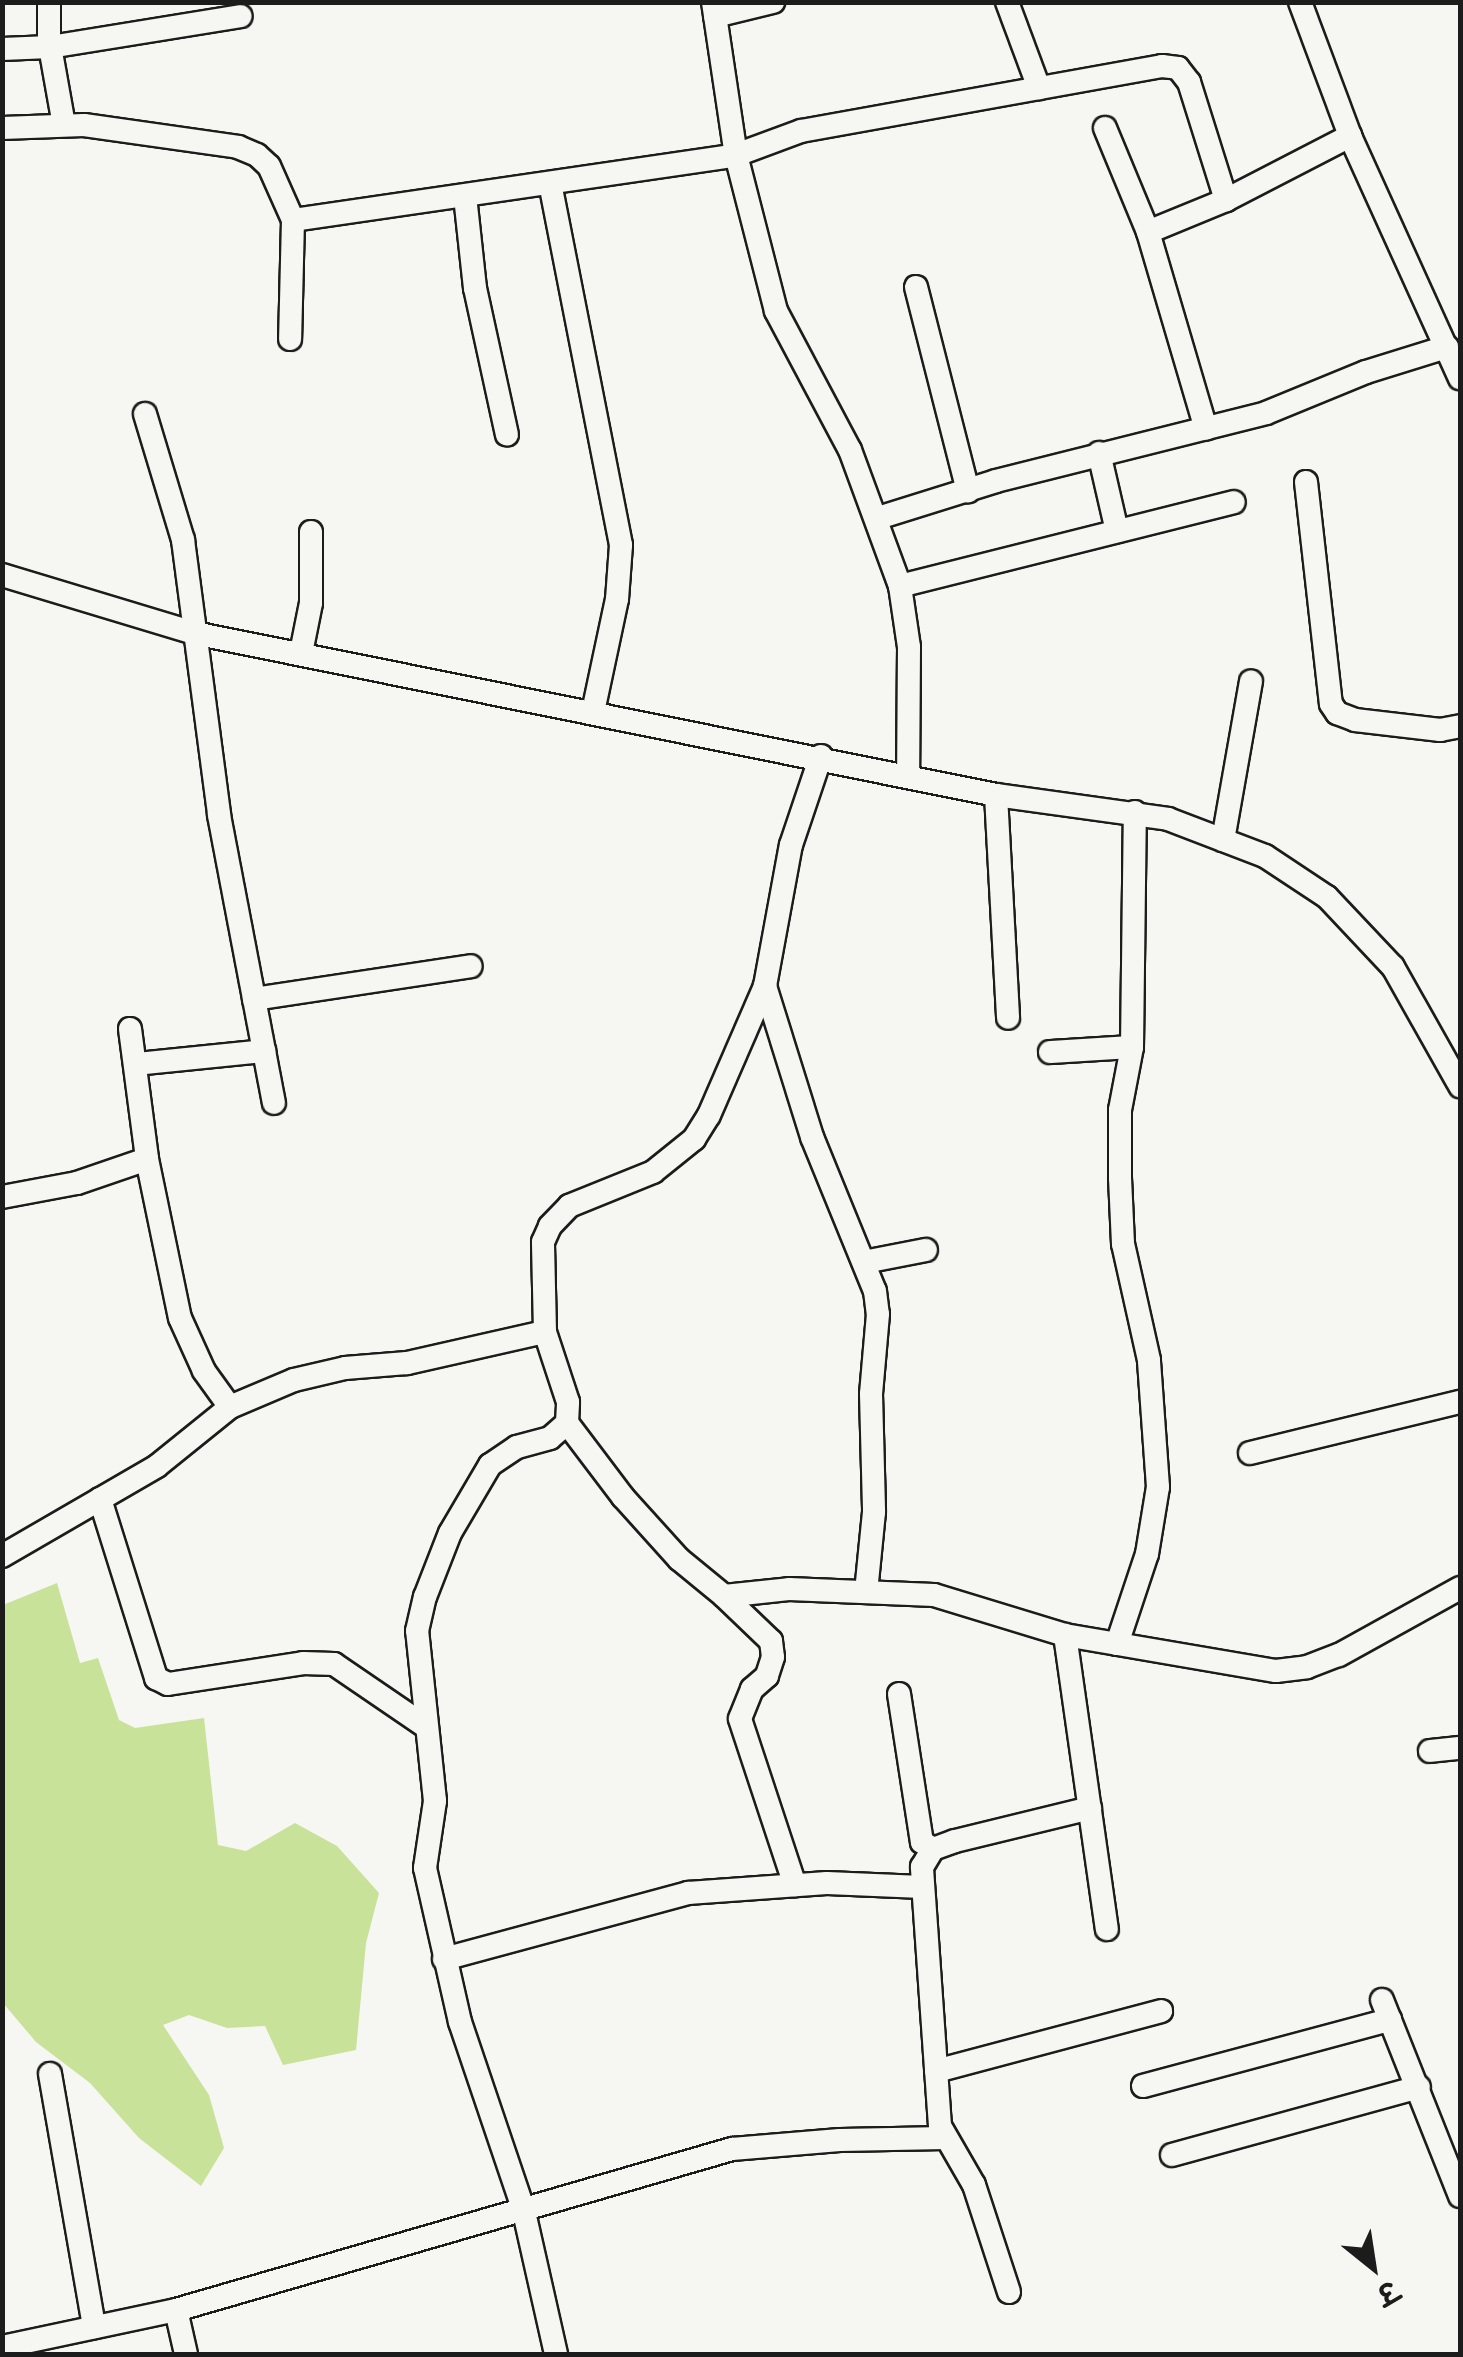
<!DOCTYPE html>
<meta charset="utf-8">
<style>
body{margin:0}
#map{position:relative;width:1463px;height:2357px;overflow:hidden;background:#f6f6f2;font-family:"Shantell Sans","Playpen Sans Deva",sans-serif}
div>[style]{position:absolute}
.green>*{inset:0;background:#c8e399}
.roads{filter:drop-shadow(2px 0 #1c1c1c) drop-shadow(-2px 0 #1c1c1c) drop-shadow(0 2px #1c1c1c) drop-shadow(0 -2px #1c1c1c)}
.minor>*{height:22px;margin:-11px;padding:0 11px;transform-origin:11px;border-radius:11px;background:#f6f6f2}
span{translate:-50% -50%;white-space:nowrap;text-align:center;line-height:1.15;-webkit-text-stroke:10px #f6f6f2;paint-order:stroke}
.frame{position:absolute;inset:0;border:5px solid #1c1c1c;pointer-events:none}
.north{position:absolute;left:1323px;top:2217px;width:100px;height:100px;-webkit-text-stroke:8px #f6f6f2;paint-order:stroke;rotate:150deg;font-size:28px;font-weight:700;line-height:40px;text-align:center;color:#1c1c1c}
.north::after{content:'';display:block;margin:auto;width:35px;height:45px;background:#1c1c1c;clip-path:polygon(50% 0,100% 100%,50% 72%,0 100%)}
</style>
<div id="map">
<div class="green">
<i style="clip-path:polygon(57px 1583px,80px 1663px,98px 1658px,119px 1720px,135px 1728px,204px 1718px,218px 1845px,246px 1851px,295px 1823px,337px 1846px,379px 1893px,366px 1943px,356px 2050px,283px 2065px,265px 2026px,227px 2028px,189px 2015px,163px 2025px,209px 2095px,224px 2148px,201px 2186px,139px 2138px,90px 2083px,36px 2042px,3px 2003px,3px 1605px)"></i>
</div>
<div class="roads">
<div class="minor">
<i style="left:49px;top:2px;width:39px;rotate:90deg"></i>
<i style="left:49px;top:41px;width:85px;rotate:79.9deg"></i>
<i style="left:713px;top:2px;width:155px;rotate:81.5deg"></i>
<i style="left:736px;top:155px;width:161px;rotate:75.6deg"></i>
<i style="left:776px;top:311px;width:157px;rotate:62deg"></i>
<i style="left:850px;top:450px;width:145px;rotate:69.8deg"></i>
<i style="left:900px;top:586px;width:62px;rotate:81.6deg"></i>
<i style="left:909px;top:647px;width:128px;rotate:90.4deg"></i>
<i style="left:1007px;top:2px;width:92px;rotate:69.6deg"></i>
<i style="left:1300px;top:2px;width:143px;rotate:69.5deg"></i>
<i style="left:1350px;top:136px;width:266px;rotate:65.6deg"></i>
<i style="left:715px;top:16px;width:60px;rotate:-13.6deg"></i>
<i style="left:2px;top:49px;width:48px;rotate:-2.4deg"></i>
<i style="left:50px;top:47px;width:193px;rotate:-9.2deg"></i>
<i style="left:2px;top:128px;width:82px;rotate:-2.1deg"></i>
<i style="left:84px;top:125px;width:156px;rotate:8.1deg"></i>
<i style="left:238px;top:147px;width:21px;rotate:23deg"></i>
<i style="left:257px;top:155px;width:16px;rotate:43deg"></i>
<i style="left:269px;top:166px;width:59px;rotate:66deg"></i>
<i style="left:293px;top:220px;width:119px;rotate:91.4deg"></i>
<i style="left:1105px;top:128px;width:113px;rotate:67.5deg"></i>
<i style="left:1148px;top:232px;width:205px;rotate:73.6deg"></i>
<i style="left:550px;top:183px;width:369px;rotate:78.9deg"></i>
<i style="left:621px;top:545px;width:54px;rotate:94.2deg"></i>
<i style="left:617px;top:599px;width:116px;rotate:102deg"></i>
<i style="left:465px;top:196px;width:93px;rotate:83.8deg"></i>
<i style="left:475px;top:288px;width:150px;rotate:77.7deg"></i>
<i style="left:293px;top:220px;width:448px;rotate:-8.3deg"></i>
<i style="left:736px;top:155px;width:69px;rotate:-20.3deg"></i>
<i style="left:801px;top:131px;width:367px;rotate:-10.2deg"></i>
<i style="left:1162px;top:66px;width:16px;rotate:7deg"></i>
<i style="left:1178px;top:68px;width:18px;rotate:52deg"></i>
<i style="left:1189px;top:82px;width:124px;rotate:72.6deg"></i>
<i style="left:1148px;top:232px;width:84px;rotate:-22.3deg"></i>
<i style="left:1226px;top:200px;width:140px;rotate:-27.3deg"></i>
<i style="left:916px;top:287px;width:211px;rotate:75.7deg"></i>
<i style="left:145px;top:414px;width:132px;rotate:73.2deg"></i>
<i style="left:183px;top:540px;width:277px;rotate:82.5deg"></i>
<i style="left:219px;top:815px;width:293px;rotate:79.2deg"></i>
<i style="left:1099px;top:453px;width:80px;rotate:77deg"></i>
<i style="left:1306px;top:482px;width:223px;rotate:83.6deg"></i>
<i style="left:1331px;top:704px;width:11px;rotate:56deg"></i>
<i style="left:1337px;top:713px;width:19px;rotate:21deg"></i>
<i style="left:1355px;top:720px;width:86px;rotate:6.7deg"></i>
<i style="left:1440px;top:730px;width:20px;rotate:-11deg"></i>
<i style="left:878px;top:518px;width:124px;rotate:-17.4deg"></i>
<i style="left:996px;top:481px;width:278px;rotate:-14.1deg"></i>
<i style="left:1266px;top:413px;width:108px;rotate:-22.3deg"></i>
<i style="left:1366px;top:372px;width:85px;rotate:-17.2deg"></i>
<i style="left:2px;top:575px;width:201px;rotate:16.8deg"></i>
<i style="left:194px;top:633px;width:818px;rotate:11.42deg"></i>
<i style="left:996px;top:795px;width:174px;rotate:7.9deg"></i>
<i style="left:1168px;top:819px;width:104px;rotate:20.9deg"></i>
<i style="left:1265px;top:856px;width:74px;rotate:33.5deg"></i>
<i style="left:1327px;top:897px;width:96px;rotate:46.7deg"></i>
<i style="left:1393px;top:967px;width:137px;rotate:60.6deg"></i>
<i style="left:900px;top:586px;width:344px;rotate:-14.1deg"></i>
<i style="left:301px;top:653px;width:51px;rotate:-78.7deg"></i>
<i style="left:311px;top:603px;width:71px;rotate:-90deg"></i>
<i style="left:996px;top:795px;width:223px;rotate:86.9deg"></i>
<i style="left:1223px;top:840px;width:161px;rotate:-80deg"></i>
<i style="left:765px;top:986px;width:158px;rotate:72.7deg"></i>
<i style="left:812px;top:1137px;width:166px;rotate:67.8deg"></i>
<i style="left:875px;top:1291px;width:23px;rotate:83deg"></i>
<i style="left:878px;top:1314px;width:80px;rotate:95deg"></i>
<i style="left:871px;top:1394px;width:118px;rotate:88.5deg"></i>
<i style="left:874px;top:1512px;width:80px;rotate:95.7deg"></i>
<i style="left:254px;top:999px;width:219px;rotate:-8.6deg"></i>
<i style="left:130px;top:1029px;width:131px;rotate:82.5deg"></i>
<i style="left:147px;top:1159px;width:162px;rotate:78.3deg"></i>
<i style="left:180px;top:1318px;width:58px;rotate:65.6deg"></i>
<i style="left:204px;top:1371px;width:44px;rotate:54.2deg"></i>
<i style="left:1050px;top:1052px;width:82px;rotate:-3.5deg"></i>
<i style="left:136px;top:1064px;width:129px;rotate:-5.8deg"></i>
<i style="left:2px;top:1197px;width:76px;rotate:-10.6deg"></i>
<i style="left:77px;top:1183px;width:74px;rotate:-18.9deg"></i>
<i style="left:864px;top:1262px;width:63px;rotate:-11deg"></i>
<i style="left:567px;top:1423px;width:93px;rotate:52.9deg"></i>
<i style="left:623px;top:1497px;width:84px;rotate:47.9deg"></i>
<i style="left:679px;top:1559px;width:58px;rotate:39.4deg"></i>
<i style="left:724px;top:1596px;width:65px;rotate:-6.1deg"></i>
<i style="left:789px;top:1589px;width:145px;rotate:2.4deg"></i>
<i style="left:934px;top:1595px;width:137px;rotate:17deg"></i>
<i style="left:1065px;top:1635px;width:214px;rotate:9.7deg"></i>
<i style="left:1276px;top:1671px;width:31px;rotate:-7deg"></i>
<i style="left:1307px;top:1667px;width:34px;rotate:-21deg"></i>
<i style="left:1339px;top:1655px;width:138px;rotate:-29deg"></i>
<i style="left:1250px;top:1453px;width:216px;rotate:-13.7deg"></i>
<i style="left:100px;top:1499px;width:188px;rotate:72.6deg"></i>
<i style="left:156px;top:1678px;width:13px;rotate:27deg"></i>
<i style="left:168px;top:1684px;width:137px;rotate:-8.8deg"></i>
<i style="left:303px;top:1663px;width:31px;rotate:2deg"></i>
<i style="left:334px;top:1664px;width:110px;rotate:34.3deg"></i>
<i style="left:2px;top:1556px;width:179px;rotate:-30.1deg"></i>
<i style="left:157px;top:1466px;width:94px;rotate:-38.9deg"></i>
<i style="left:230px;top:1407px;width:69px;rotate:-22.9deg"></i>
<i style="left:294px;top:1380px;width:52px;rotate:-13.2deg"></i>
<i style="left:345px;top:1368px;width:62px;rotate:-4.6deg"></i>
<i style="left:407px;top:1363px;width:141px;rotate:-12.7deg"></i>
<i style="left:724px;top:1596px;width:65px;rotate:43.8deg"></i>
<i style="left:771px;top:1641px;width:16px;rotate:83deg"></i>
<i style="left:773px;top:1657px;width:20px;rotate:108deg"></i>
<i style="left:767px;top:1676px;width:20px;rotate:139deg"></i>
<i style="left:752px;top:1689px;width:32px;rotate:112deg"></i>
<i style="left:740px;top:1719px;width:175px;rotate:71.7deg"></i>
<i style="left:1065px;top:1635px;width:297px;rotate:81.9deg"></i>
<i style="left:1117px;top:1644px;width:95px;rotate:-71.6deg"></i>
<i style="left:1147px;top:1554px;width:68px;rotate:-80.7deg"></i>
<i style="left:1158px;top:1487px;width:127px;rotate:-94.1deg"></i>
<i style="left:1149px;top:1360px;width:119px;rotate:-102.6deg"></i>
<i style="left:1123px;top:1244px;width:66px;rotate:-92.6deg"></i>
<i style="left:1120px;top:1178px;width:68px;rotate:-90deg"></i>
<i style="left:1120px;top:1110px;width:64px;rotate:-79.2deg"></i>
<i style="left:1132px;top:1047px;width:235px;rotate:-89.3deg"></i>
<i style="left:899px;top:1694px;width:150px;rotate:81.2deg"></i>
<i style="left:922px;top:1842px;width:13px;rotate:32deg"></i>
<i style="left:1430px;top:1751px;width:30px;rotate:-6deg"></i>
<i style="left:444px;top:1959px;width:253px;rotate:-15.1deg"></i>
<i style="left:688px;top:1893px;width:139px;rotate:-4.1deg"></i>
<i style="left:827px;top:1883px;width:95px;rotate:2.4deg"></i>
<i style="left:1382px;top:2000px;width:211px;rotate:68.3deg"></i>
<i style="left:936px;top:2071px;width:233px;rotate:-14.9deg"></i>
<i style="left:50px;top:2074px;width:257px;rotate:80.1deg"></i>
<i style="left:1143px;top:2086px;width:256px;rotate:-15deg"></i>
<i style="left:1172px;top:2155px;width:256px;rotate:-15.4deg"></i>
<i style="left:1009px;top:2292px;width:113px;rotate:-108.1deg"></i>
<i style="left:974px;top:2185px;width:68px;rotate:-120deg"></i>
<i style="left:940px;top:2126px;width:260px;rotate:-94deg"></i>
<i style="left:922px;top:1867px;width:21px;rotate:-59deg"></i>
<i style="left:933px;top:1849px;width:23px;rotate:-20deg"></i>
<i style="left:955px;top:1841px;width:139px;rotate:-13.7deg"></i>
<i style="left:176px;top:2310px;width:45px;rotate:77.2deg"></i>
<i style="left:2px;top:2347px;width:178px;rotate:-12deg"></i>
<i style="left:176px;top:2310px;width:579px;rotate:-16.15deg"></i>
<i style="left:732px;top:2149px;width:108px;rotate:-4.8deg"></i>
<i style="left:840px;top:2140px;width:105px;rotate:-1.1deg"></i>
<i style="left:556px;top:2354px;width:150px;rotate:-102.7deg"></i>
<i style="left:523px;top:2208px;width:196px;rotate:-108.7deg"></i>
<i style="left:460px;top:2022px;width:158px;rotate:-102.8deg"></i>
<i style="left:425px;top:1868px;width:68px;rotate:-81.5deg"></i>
<i style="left:435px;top:1801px;width:171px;rotate:-96deg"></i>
<i style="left:417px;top:1631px;width:35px;rotate:-77deg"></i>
<i style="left:425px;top:1597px;width:69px;rotate:-68.7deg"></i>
<i style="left:450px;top:1533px;width:79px;rotate:-59.5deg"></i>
<i style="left:490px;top:1465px;width:32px;rotate:-34deg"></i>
<i style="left:517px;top:1447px;width:34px;rotate:-15deg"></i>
<i style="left:550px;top:1438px;width:23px;rotate:-41deg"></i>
<i style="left:567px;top:1423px;width:21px;rotate:-87deg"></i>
<i style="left:568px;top:1402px;width:74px;rotate:-108.2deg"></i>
<i style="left:545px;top:1332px;width:90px;rotate:-91.3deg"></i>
<i style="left:543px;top:1242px;width:17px;rotate:-66deg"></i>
<i style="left:550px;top:1226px;width:28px;rotate:-46deg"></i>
<i style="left:569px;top:1206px;width:91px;rotate:-22deg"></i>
<i style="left:653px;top:1172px;width:53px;rotate:-38.8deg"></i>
<i style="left:694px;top:1139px;width:28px;rotate:-58deg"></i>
<i style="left:709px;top:1115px;width:141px;rotate:-66.5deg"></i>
<i style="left:765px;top:986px;width:143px;rotate:-79.6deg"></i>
<i style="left:791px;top:845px;width:94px;rotate:-71.4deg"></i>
</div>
</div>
<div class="frame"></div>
<div class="north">उ</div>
</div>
